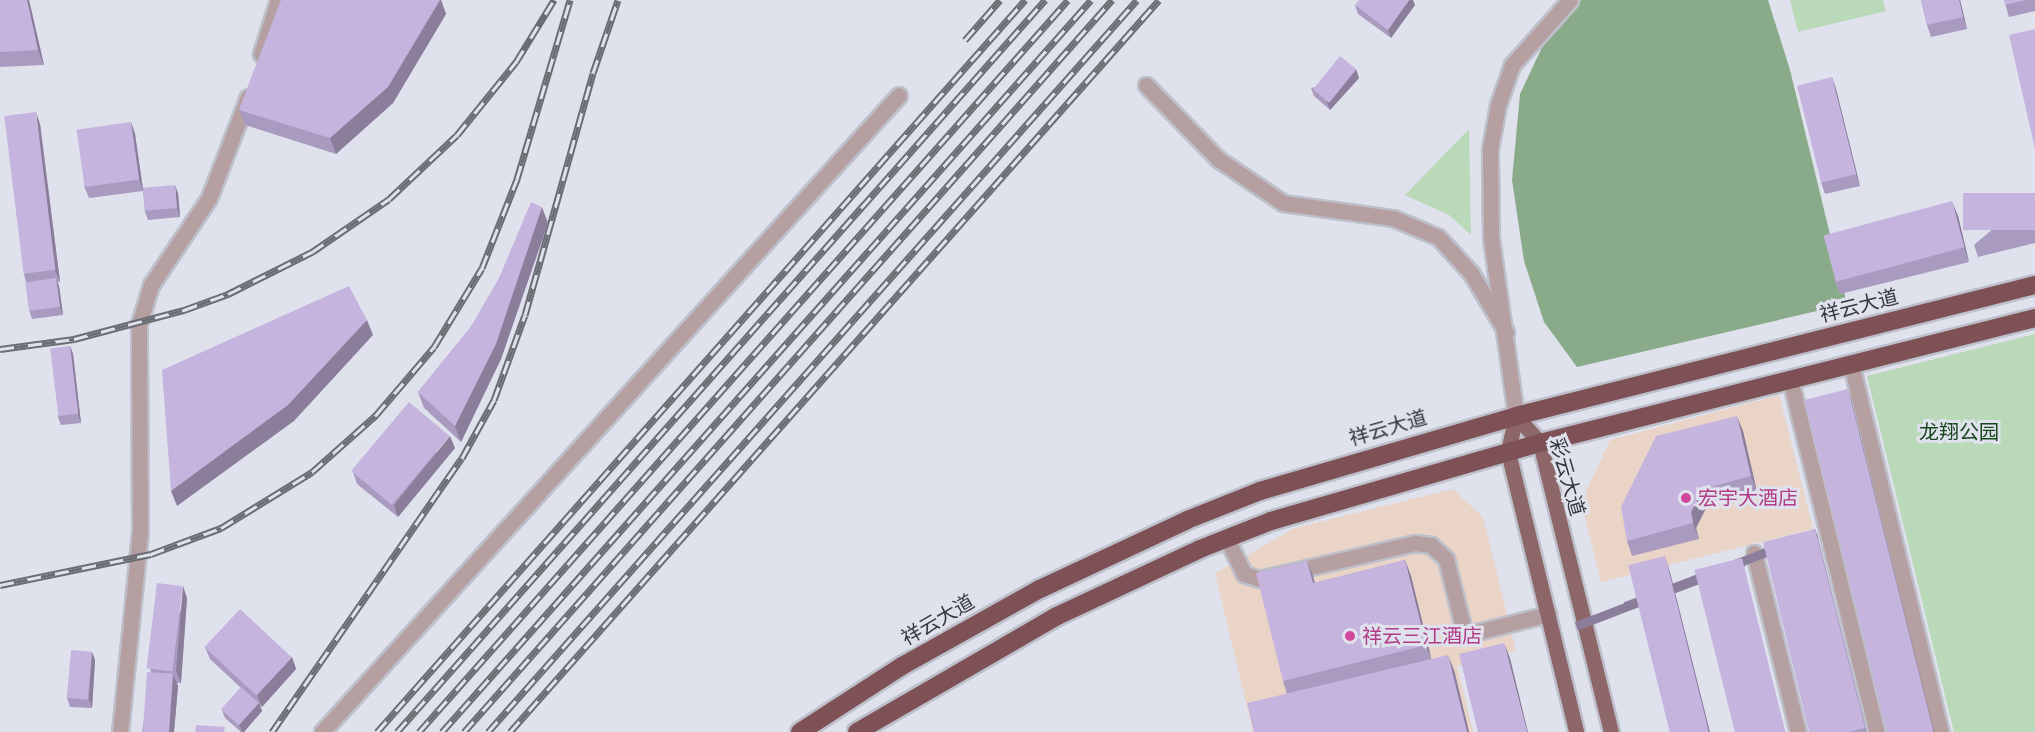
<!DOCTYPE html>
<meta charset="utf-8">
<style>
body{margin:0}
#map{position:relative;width:2035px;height:732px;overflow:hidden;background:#dfe2ed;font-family:"Public Sans","Noto Sans SC",sans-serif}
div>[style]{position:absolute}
.commercial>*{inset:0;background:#ead4c7}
.green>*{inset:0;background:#b9d9b8}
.forest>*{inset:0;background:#8aab89}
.roads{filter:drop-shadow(2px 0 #bdc0ca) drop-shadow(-2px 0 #bdc0ca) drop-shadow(0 2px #bdc0ca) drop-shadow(0 -2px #bdc0ca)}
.minor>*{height:15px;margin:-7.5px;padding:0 7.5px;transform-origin:7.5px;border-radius:7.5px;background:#b59fa1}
.major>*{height:15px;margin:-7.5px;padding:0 7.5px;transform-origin:7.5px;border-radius:7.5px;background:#8d666a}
.highway>*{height:18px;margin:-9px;padding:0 9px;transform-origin:9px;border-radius:9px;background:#7e5157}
.rail>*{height:7px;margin-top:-3.5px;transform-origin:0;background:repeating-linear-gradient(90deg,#dfe2ed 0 14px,#6b6d73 0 28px);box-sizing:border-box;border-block:2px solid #6b6d73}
.wall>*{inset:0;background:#a99bbf}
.shaded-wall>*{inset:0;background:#8a7e9b;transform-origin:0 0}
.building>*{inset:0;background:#c5b4de;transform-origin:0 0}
.dots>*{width:16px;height:16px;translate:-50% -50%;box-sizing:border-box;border:3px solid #dfe2ed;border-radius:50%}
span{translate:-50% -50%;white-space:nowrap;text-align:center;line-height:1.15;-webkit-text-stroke:6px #dfe2ed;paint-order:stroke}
.street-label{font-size:20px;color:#37383c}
.park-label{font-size:20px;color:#17471a}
.hotel-label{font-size:20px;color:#b23c85}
.left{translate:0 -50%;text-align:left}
</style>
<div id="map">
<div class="commercial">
<i style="clip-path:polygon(1779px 395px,1813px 529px,1601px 582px,1581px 502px,1610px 440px)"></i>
<i style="clip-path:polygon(1453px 489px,1483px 517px,1516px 651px,1457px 666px,1473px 732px,1253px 732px,1215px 573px,1295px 528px)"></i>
</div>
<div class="green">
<i style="clip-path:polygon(1790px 0,1883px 0,1886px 11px,1798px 32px)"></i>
<i style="clip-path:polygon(1469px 129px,1471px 235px,1449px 215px,1405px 195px)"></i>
<i style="clip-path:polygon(2035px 334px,2035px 732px,1954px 732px,1867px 376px)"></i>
</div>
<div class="forest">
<i style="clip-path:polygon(1581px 0,1768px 0,1790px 70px,1847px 304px,1577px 367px,1544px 322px,1524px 261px,1512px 180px,1520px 94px,1544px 43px)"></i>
</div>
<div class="roads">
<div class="minor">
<i style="left:261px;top:54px;width:57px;rotate:-72.5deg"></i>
<i style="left:1146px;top:85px;width:103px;rotate:45.8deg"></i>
<i style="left:1218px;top:159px;width:78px;rotate:34.1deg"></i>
<i style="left:1283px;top:203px;width:111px;rotate:7.8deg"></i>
<i style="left:1393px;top:218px;width:49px;rotate:22.9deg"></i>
<i style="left:1438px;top:237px;width:49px;rotate:47.5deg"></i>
<i style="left:1471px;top:273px;width:69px;rotate:59.3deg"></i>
<i style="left:1851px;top:364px;width:379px;rotate:76.3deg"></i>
<i style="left:1790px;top:379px;width:364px;rotate:76.2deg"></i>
<i style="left:1516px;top:416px;width:181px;rotate:-98deg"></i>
<i style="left:1491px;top:237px;width:88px;rotate:-90.7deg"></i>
<i style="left:1490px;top:149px;width:45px;rotate:-79.7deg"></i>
<i style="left:1498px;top:105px;width:42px;rotate:-70.7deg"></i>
<i style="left:1512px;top:65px;width:87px;rotate:-48.3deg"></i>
<i style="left:1227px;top:539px;width:39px;rotate:64deg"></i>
<i style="left:1244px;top:574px;width:16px;rotate:18deg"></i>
<i style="left:1259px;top:579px;width:160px;rotate:-13deg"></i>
<i style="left:1415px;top:543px;width:16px;rotate:7deg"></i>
<i style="left:1431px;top:545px;width:21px;rotate:43deg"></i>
<i style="left:1446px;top:559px;width:78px;rotate:76deg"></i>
<i style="left:1465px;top:635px;width:86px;rotate:-14.2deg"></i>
<i style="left:1754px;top:553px;width:184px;rotate:76.2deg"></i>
<i style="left:120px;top:732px;width:200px;rotate:-84.3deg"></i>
<i style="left:140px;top:533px;width:209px;rotate:-90.3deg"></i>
<i style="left:139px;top:324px;width:41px;rotate:-72.9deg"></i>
<i style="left:151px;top:285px;width:105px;rotate:-56.3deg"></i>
<i style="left:209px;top:198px;width:108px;rotate:-68.9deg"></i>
<i style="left:322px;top:732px;width:859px;rotate:-47.83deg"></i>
</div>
<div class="major">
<i style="left:1516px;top:416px;width:36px;rotate:48deg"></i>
<i style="left:1540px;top:443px;width:298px;rotate:76.2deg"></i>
<i style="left:1516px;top:416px;width:37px;rotate:103deg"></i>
<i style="left:1508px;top:452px;width:288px;rotate:76.3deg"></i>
</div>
<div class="highway">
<i style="left:800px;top:732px;width:121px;rotate:-32.9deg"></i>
<i style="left:902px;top:666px;width:158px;rotate:-29.2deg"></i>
<i style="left:1040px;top:589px;width:162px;rotate:-25.1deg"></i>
<i style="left:1187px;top:520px;width:79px;rotate:-21.7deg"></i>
<i style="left:1260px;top:491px;width:267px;rotate:-16.3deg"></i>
<i style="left:1516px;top:416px;width:535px;rotate:-14.17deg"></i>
<i style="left:857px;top:732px;width:229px;rotate:-30.1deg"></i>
<i style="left:1055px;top:617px;width:160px;rotate:-25.1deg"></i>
<i style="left:1200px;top:549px;width:76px;rotate:-21.5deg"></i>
<i style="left:1271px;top:521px;width:280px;rotate:-16.2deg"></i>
<i style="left:1540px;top:443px;width:511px;rotate:-14.17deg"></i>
</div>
</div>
<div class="rail">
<i style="left:965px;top:40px;width:53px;rotate:-48.8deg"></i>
<i style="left:0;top:349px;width:75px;rotate:-7.7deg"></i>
<i style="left:74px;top:339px;width:114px;rotate:-14.8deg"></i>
<i style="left:184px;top:310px;width:47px;rotate:-20deg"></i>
<i style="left:228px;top:294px;width:94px;rotate:-26.6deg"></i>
<i style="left:312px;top:252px;width:93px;rotate:-34.5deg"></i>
<i style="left:389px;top:199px;width:93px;rotate:-43.3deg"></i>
<i style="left:457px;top:135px;width:94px;rotate:-51.1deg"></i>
<i style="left:516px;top:62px;width:73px;rotate:-58.5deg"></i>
<i style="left:0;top:585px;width:154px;rotate:-11.6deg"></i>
<i style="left:151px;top:554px;width:75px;rotate:-20.4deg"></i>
<i style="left:221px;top:528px;width:107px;rotate:-31.6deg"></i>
<i style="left:312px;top:472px;width:86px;rotate:-41.7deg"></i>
<i style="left:376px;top:415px;width:89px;rotate:-49.5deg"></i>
<i style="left:434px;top:347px;width:92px;rotate:-58.7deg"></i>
<i style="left:482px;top:268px;width:96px;rotate:-68.5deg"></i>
<i style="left:517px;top:179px;width:187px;rotate:-73.5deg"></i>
<i style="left:272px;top:732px;width:333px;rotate:-55.3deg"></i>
<i style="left:462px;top:458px;width:66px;rotate:-61.1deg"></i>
<i style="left:494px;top:400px;width:90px;rotate:-70deg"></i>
<i style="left:525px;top:315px;width:251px;rotate:-74.3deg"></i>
<i style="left:593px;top:73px;width:77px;rotate:-71.1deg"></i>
<i style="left:377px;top:732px;width:978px;rotate:-48.48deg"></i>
<i style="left:397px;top:732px;width:978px;rotate:-48.48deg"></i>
<i style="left:419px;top:732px;width:978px;rotate:-48.44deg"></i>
<i style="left:442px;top:732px;width:978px;rotate:-48.44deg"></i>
<i style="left:464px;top:732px;width:978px;rotate:-48.48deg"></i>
<i style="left:488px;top:732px;width:978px;rotate:-48.44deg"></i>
<i style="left:510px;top:732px;width:978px;rotate:-48.44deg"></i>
</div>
<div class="wall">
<i style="clip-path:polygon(0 0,29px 0,44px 65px,0 67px)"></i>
<i style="clip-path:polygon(281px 0,441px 0,446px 14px,393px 103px,336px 154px,245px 125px,239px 110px)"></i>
<i style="clip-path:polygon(1921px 0,1960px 0,1967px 29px,1931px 37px,1927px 25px)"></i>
<i style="clip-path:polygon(2004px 0,2035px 0,2035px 11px,2009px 17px)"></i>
<i style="clip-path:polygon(1355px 5px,1415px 5px,1391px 38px,1358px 14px)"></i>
<i style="clip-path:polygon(1832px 77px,1836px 89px,1860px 186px,1825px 194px,1821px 182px)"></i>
<i style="clip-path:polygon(1359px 78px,1330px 110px,1314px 96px,1311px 88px)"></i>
<i style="clip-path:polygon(131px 122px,135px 134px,143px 188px,178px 193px,180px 217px,148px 220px,145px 212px,143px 191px,89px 198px,84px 186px)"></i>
<i style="clip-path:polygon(40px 124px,60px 282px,57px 282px,59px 286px,63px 315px,32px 319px,29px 310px,26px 282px,24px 274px)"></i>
<i style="clip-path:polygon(2035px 193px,2035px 243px,1978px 257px,1974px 245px)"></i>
<i style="clip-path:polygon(1958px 216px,1969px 262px,1840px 294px,1834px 279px)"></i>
<i style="clip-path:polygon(548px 223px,501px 359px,461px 442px,424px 408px,418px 392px,470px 328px)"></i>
<i style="clip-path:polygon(70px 346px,73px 354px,81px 423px,61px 425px,58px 417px)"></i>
<i style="clip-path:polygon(1743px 431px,1757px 492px,1708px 504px,1696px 528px,1699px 539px,1632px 556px,1627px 541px)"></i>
<i style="clip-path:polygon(455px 448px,398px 517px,357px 484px,353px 472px)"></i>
<i style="clip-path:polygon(1815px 529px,1818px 537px,1867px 732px,1809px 732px)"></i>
<i style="clip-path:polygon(1405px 560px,1411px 576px,1431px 659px,1454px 670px,1469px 732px,1254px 732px,1287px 694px,1283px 681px,1307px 561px,1315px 583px)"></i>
<i style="clip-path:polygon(187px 598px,181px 683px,177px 683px,178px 686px,174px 732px,142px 732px,151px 673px,150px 669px)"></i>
<i style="clip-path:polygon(205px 647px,292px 657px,296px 669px,262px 707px,260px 705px,262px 711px,244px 732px,241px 732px,225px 718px,222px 710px,241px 688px,210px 659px)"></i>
<i style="clip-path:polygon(92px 652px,95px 660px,92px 708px,70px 707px,67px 698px)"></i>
</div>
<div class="shaded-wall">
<i style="clip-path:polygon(27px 0,29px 0,44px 65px,38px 50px)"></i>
<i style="clip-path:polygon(440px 0,441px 0,446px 14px,393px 103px,336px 154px,330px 138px)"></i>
<i style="clip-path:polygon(1409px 0,1413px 0,1415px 5px,1391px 38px,1388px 30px)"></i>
<i style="clip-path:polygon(1959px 0,1960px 0,1967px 29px,1963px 17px)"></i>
<i style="clip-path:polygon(1356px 69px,1359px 78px,1330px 110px,1327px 102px)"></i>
<i style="clip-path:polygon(1832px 77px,1836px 89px,1860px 186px,1856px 174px)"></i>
<i style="clip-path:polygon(36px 112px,40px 124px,60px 282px,55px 270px)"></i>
<i style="clip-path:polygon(131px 122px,135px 134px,143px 191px,139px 179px)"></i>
<i style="clip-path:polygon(175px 185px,178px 193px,180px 217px,177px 208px)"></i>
<i style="clip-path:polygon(1952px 201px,1958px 216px,1969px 262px,1964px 247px)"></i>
<i style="clip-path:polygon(542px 207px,548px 223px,501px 359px,461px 442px,455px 426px)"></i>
<i style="clip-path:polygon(56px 278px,59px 286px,63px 315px,60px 307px)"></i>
<i style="clip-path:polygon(367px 320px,373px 335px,294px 421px,177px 506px,171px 491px)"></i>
<i style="clip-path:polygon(70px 346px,73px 354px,81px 423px,78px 414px)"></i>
<i style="clip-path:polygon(1848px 389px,1851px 398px,1934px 732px,1933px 732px)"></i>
<i style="clip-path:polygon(1737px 416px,1743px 431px,1757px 492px,1751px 476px)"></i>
<i style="clip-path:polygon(450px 436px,455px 448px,398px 517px,394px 505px)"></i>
<i style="clip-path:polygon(1703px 489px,1708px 504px,1696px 528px,1699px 539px,1693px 523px,1691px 512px)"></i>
<i style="left:1815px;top:529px;width:9px;height:205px;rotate:69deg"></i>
<i style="clip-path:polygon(1665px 556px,1670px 572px,1710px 732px,1708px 732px)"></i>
<i style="left:1742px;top:558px;width:9px;height:179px;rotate:69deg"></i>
<i style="clip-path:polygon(1405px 560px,1411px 576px,1432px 661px,1426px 645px)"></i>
<i style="clip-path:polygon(1307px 561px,1313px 576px,1319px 599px,1313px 583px)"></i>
<i style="clip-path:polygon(183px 586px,187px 598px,181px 683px,176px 671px)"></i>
<i style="clip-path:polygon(1504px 643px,1510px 658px,1528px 732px,1527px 732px)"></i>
<i style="clip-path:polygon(92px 652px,95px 660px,92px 708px,89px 700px)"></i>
<i style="clip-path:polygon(1448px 655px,1454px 670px,1469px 732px,1467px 732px)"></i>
<i style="clip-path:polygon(292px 657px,296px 669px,262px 707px,257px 695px)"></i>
<i style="clip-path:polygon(173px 674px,178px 686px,174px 732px,169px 732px)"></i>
<i style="clip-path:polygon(259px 703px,262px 711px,244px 732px,242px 732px,239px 725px)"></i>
</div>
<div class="building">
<i style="clip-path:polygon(0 0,27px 0,38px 50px,0 52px)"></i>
<i style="clip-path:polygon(281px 0,440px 0,388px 87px,330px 138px,239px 110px)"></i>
<i style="clip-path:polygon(1359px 0,1409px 0,1388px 30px,1355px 5px)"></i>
<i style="clip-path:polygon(1921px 0,1959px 0,1963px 17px,1927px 25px)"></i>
<i style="clip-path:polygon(2004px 0,2026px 0,2005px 5px)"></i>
<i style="clip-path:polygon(2035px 29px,2035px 149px,2009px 35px)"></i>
<i style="left:1340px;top:56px;width:21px;height:43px;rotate:39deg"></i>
<i style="left:1832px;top:77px;width:100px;height:36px;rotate:76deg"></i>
<i style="left:36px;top:112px;width:159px;height:32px;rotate:83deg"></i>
<i style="left:131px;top:122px;width:58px;height:55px;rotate:82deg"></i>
<i style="left:175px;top:185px;width:23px;height:32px;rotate:85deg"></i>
<i style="left:2035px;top:193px;width:37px;height:72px;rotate:90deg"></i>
<i style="left:1952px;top:201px;width:48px;height:133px;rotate:75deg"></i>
<i style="clip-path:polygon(531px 202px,542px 207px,496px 344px,455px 426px,418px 392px,470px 328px,499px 278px)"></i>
<i style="left:56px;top:278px;width:29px;height:31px;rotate:82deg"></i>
<i style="clip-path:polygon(349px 286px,367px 320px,288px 405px,171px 491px,162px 370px)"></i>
<i style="left:70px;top:346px;width:68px;height:20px;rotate:83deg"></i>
<i style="left:1848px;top:389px;width:353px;height:45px;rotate:76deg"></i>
<i style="left:409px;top:402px;width:53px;height:90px;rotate:40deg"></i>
<i style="clip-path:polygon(1737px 416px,1751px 476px,1703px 489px,1691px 512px,1693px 523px,1627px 541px,1621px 507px,1656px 436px)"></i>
<i style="clip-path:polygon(1815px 529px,1865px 728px,1849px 732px,1809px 732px,1763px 542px)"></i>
<i style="left:1665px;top:556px;width:181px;height:38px;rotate:76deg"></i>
<i style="left:1742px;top:558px;width:179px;height:49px;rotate:76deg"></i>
<i style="clip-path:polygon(1405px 560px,1426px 645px,1283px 681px,1256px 573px,1307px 561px,1313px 583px)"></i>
<i style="left:157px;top:583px;width:26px;height:86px;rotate:7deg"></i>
<i style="left:240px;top:609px;width:71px;height:52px;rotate:43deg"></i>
<i style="clip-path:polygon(1504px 643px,1527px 732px,1478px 732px,1459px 654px)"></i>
<i style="left:71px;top:650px;width:21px;height:48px;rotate:5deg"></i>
<i style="clip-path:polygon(1448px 655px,1467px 732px,1254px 732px,1247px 703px)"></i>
<i style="left:147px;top:672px;width:26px;height:60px;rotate:4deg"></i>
<i style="left:241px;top:687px;width:24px;height:30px;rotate:42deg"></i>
<i style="clip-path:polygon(196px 725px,225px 727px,224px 732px,195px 732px)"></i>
</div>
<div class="dots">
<i style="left:1686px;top:498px;background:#d1479c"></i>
<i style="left:1350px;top:636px;background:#d1479c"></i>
</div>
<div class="street-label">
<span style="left:1859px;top:306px;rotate:-14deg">祥云大道</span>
<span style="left:1388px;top:428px;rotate:-16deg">祥云大道</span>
<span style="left:1567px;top:477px;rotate:74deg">彩云大道</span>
<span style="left:938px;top:620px;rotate:-30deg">祥云大道</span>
</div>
<div class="park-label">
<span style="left:1959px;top:432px">龙翔公园</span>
</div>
<div class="hotel-label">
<span class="left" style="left:1698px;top:498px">宏宇大酒店</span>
<span class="left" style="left:1362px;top:636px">祥云三江酒店</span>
</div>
</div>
